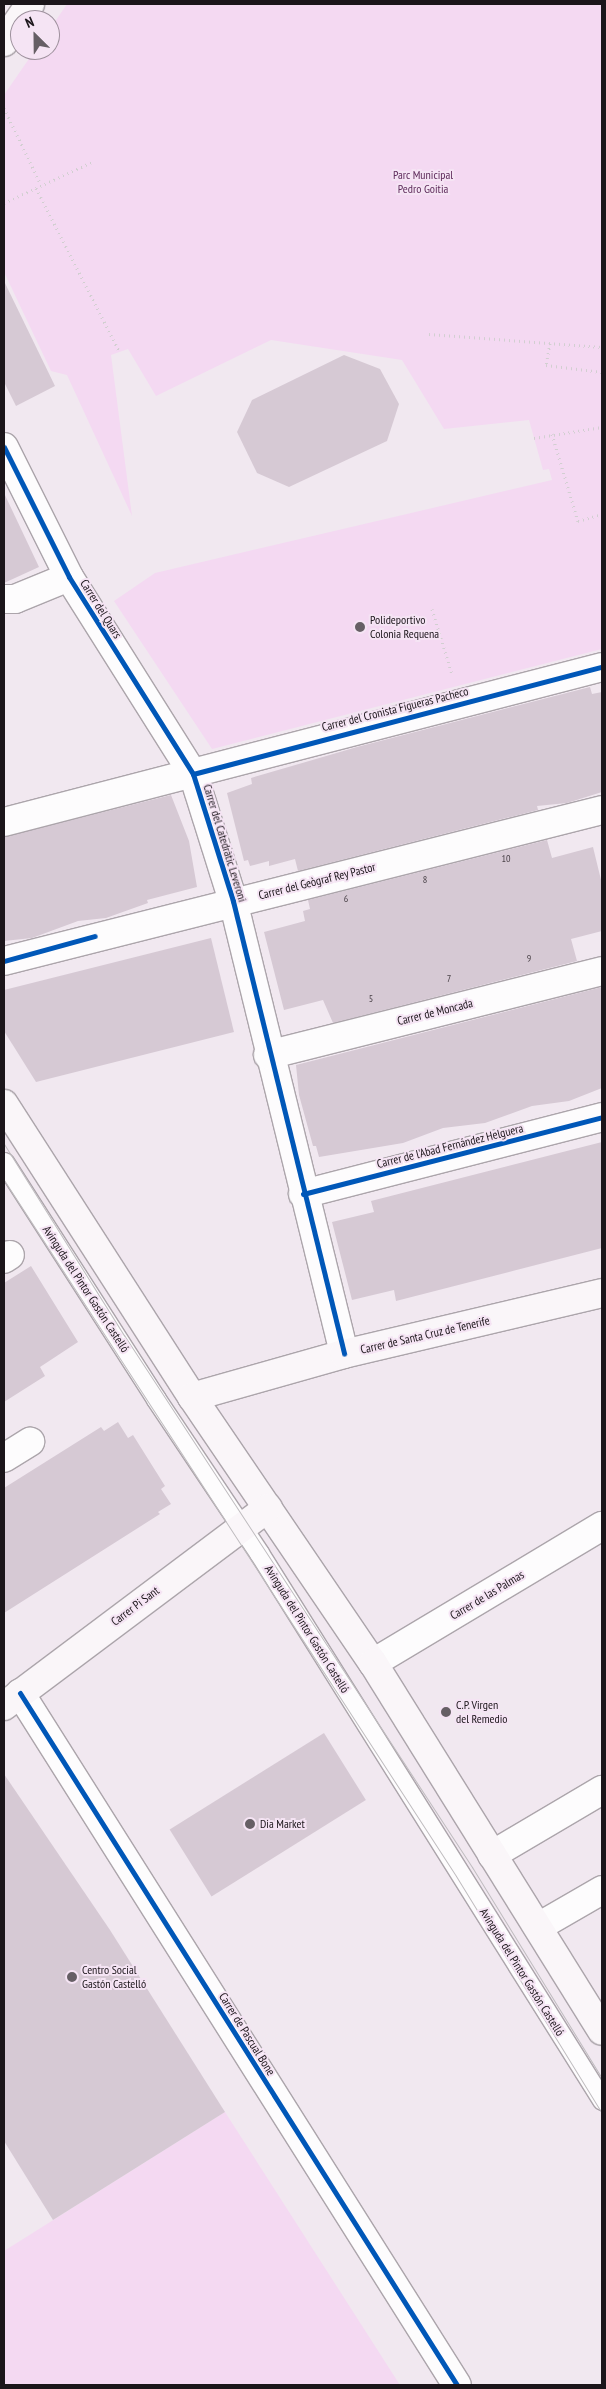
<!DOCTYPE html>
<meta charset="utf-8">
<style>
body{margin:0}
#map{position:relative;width:606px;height:2389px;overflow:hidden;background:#f1e8f0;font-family:"PT Sans Narrow",sans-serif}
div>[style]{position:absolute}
.green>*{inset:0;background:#f4d9f2}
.building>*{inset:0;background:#d6c9d4;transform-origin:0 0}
.path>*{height:3px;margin-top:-1.5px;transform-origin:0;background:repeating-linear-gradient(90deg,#d2cfd1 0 1px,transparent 0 5px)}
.roads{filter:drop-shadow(1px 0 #aca5ab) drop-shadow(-1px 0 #aca5ab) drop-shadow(0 1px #aca5ab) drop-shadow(0 -1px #aca5ab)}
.lane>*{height:19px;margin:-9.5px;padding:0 9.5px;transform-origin:9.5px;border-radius:9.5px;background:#fdfcfd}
.street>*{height:28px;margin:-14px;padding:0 14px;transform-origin:14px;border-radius:14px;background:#fdfcfd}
.secondary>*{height:28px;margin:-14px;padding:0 14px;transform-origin:14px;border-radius:14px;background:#faf6f9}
.tram>*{height:1px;margin:-0.5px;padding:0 0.5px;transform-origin:0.5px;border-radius:0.5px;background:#bfbcbf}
.cycleway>*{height:5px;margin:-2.5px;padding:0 2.5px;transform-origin:2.5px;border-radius:2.5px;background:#0057b8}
.dots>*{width:14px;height:14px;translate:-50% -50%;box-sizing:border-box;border:2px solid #f5e4f4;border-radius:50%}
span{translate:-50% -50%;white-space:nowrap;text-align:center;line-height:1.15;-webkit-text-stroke:4px #f5e4f4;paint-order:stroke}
.number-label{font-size:10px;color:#4a4248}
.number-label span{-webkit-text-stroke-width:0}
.park-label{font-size:12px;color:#5f2c5c}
.street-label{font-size:12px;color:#1b151a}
.poi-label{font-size:12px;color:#1b151a}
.left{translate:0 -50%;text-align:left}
.frame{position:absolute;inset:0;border:5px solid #1b151a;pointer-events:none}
.north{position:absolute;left:10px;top:10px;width:50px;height:50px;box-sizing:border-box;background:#f5e4f4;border:1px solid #9e919d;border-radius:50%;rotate:337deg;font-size:14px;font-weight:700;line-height:20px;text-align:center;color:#1b151a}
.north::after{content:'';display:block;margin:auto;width:18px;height:22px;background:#665f65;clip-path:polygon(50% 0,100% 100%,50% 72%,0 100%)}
</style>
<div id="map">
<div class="green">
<i style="clip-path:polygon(67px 4px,602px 4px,602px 649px,212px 749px,114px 601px,155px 573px,552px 480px,549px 469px,543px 470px,529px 420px,444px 429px,402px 360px,271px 340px,156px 396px,128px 349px,111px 355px,132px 516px,67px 375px,51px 371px,4px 272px,4px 95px,35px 50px,50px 50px,50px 29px)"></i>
<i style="clip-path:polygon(225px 2112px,400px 2385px,4px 2385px,4px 2251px)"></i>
</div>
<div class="building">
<i style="clip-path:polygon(4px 281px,55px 386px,16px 406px,4px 382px)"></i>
<i style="clip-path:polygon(344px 355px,380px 369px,399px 404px,387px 441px,289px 487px,257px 473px,237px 432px,252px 400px)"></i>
<i style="clip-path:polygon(4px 493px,39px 567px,4px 583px)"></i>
<i style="clip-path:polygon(590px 687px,592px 694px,602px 692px,602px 792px,567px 803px,537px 806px,538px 810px,298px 871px,295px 859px,269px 866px,269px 861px,250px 866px,248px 860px,244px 861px,227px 793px,252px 784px,251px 778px,357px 747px)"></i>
<i style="clip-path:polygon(171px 795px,189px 841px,197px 887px,147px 900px,148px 903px,106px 918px,78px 921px,32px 938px,4px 941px,4px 837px)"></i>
<i style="clip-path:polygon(547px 840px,552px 858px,593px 847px,602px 884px,602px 931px,571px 939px,577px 961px,333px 1023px,323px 1000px,284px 1010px,264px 932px,305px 921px,303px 911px,310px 909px,308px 900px)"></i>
<i style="clip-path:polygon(211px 938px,234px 1032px,36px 1082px,4px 1031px,4px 990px)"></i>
<i style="clip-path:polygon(602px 987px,602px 1088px,569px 1101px,532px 1106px,485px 1123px,443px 1128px,403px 1143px,319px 1157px,316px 1146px,313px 1146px,299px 1095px,296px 1065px)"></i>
<i style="clip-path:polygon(602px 1142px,602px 1248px,396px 1301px,394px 1290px,352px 1300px,332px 1222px,374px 1212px,371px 1201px)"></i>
<i style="clip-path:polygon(31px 1266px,78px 1342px,40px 1367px,45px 1376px,4px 1402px,4px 1283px)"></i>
<i style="clip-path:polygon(118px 1422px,128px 1438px,133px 1435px,165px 1486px,161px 1489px,171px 1504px,158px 1512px,160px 1514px,4px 1613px,4px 1488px,101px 1427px,104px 1431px)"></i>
<i style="left:324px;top:1733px;width:79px;height:182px;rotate:58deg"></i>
<i style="clip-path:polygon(4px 1774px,110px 1930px,225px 2112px,53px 2220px,4px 2141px)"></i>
</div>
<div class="path">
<i style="left:4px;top:108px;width:85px;rotate:64.3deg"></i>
<i style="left:36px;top:188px;width:183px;rotate:63deg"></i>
<i style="left:4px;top:203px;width:99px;rotate:-25deg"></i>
<i style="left:429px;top:334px;width:173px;rotate:4.3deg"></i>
<i style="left:550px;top:343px;width:22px;rotate:100deg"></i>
<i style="left:546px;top:365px;width:56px;rotate:7.1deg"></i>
<i style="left:552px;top:434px;width:91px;rotate:73.4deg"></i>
<i style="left:578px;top:521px;width:25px;rotate:-16deg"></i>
<i style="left:534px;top:438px;width:69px;rotate:-9.2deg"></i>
<i style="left:432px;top:609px;width:68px;rotate:72.9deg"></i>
</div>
<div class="roads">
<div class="lane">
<i style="left:4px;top:1162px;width:282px;rotate:57.3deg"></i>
<i style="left:156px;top:1399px;width:185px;rotate:56.2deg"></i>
<i style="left:259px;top:1553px;width:646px;rotate:57.91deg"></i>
</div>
<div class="street">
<i style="left:4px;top:447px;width:145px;rotate:63.4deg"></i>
<i style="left:69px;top:577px;width:233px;rotate:57.8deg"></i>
<i style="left:193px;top:774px;width:133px;rotate:72.5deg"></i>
<i style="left:233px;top:901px;width:466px;rotate:76.2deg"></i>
<i style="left:4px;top:599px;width:11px"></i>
<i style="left:15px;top:599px;width:58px;rotate:-22.2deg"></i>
<i style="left:4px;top:822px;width:618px;rotate:-14.53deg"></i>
<i style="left:4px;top:961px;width:617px;rotate:-14.17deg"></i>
<i style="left:268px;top:1055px;width:344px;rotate:-14.1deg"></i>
<i style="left:303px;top:1194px;width:309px;rotate:-14.4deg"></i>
<i style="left:4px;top:1259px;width:7px;rotate:-34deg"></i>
<i style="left:4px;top:1458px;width:31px;rotate:-32deg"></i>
<i style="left:373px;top:1663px;width:267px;rotate:-30.9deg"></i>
<i style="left:20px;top:1693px;width:818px;rotate:57.73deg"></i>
<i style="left:492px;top:1855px;width:128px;rotate:-30.6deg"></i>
<i style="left:538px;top:1927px;width:74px;rotate:-30deg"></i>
</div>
<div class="secondary">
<i style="left:4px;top:42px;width:46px;rotate:-55.6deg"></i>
<i style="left:4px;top:1104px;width:348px;rotate:57.3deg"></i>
<i style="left:192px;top:1397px;width:322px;rotate:55.8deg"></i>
<i style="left:373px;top:1663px;width:433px;rotate:58.1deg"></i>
<i style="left:192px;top:1397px;width:158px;rotate:-15.8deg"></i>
<i style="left:344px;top:1354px;width:265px;rotate:-13.3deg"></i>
<i style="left:4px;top:1706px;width:330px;rotate:-36.9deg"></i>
</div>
</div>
<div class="tram">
<i style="left:4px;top:1144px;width:226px;rotate:57.9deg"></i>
<i style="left:124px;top:1335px;width:636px;rotate:56.81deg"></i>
<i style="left:472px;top:1867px;width:248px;rotate:58.4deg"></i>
<i style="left:4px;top:1180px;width:830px;rotate:57deg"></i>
<i style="left:456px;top:1876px;width:278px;rotate:58.4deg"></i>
</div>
<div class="cycleway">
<i style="left:4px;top:447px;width:145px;rotate:63.4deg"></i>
<i style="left:69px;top:577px;width:233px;rotate:57.8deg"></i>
<i style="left:193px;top:774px;width:133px;rotate:72.5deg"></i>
<i style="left:233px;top:901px;width:466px;rotate:76.2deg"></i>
<i style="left:193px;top:774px;width:423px;rotate:-14.7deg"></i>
<i style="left:4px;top:961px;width:94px;rotate:-15.4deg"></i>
<i style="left:303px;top:1194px;width:309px;rotate:-14.4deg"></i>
<i style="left:20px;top:1693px;width:818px;rotate:57.73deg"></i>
</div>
<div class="dots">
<i style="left:360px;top:627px;background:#665f65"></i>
<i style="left:446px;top:1712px;background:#665f65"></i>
<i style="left:250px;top:1824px;background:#665f65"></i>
<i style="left:72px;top:1977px;background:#665f65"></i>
</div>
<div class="number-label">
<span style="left:506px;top:859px">10</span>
<span style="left:425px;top:880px">8</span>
<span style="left:346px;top:899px">6</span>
<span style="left:529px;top:959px">9</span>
<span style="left:449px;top:979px">7</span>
<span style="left:371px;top:999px">5</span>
</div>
<div class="park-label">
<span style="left:423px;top:182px">Parc Municipal<br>Pedro Goitia</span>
</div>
<div class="street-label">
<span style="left:101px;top:609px;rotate:58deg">Carrer del Quars</span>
<span style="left:395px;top:709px;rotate:-14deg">Carrer del Cronista Figueras Pacheco</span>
<span style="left:225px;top:843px;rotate:73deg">Carrer del Catedràtic Leveroni</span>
<span style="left:317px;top:881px;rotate:-14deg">Carrer del Geògraf Rey Pastor</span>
<span style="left:435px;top:1012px;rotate:-14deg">Carrer de Moncada</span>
<span style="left:450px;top:1146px;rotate:-14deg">Carrer de l'Abad Fernández Helguera</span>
<span style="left:86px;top:1289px;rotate:57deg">Avinguda del Pintor Gastón Castelló</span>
<span style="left:425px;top:1335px;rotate:-13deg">Carrer de Santa Cruz de Tenerife</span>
<span style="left:487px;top:1595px;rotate:-31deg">Carrer de las Palmas</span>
<span style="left:135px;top:1606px;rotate:-37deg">Carrer Pi Sant</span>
<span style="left:307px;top:1629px;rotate:58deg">Avinguda del Pintor Gastón Castelló</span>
<span style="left:522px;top:1972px;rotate:58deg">Avinguda del Pintor Gastón Castelló</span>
<span style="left:247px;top:2034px;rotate:58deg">Carrer de Pascual Bone</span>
</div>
<div class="poi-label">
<span class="left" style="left:370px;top:627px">Polideportivo<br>Colonia Requena</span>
<span class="left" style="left:456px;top:1712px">C.P. Virgen<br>del Remedio</span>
<span class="left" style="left:260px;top:1824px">Dia Market</span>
<span class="left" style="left:82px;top:1977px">Centro Social<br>Gastón Castelló</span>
</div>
<div class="frame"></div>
<div class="north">N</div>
</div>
